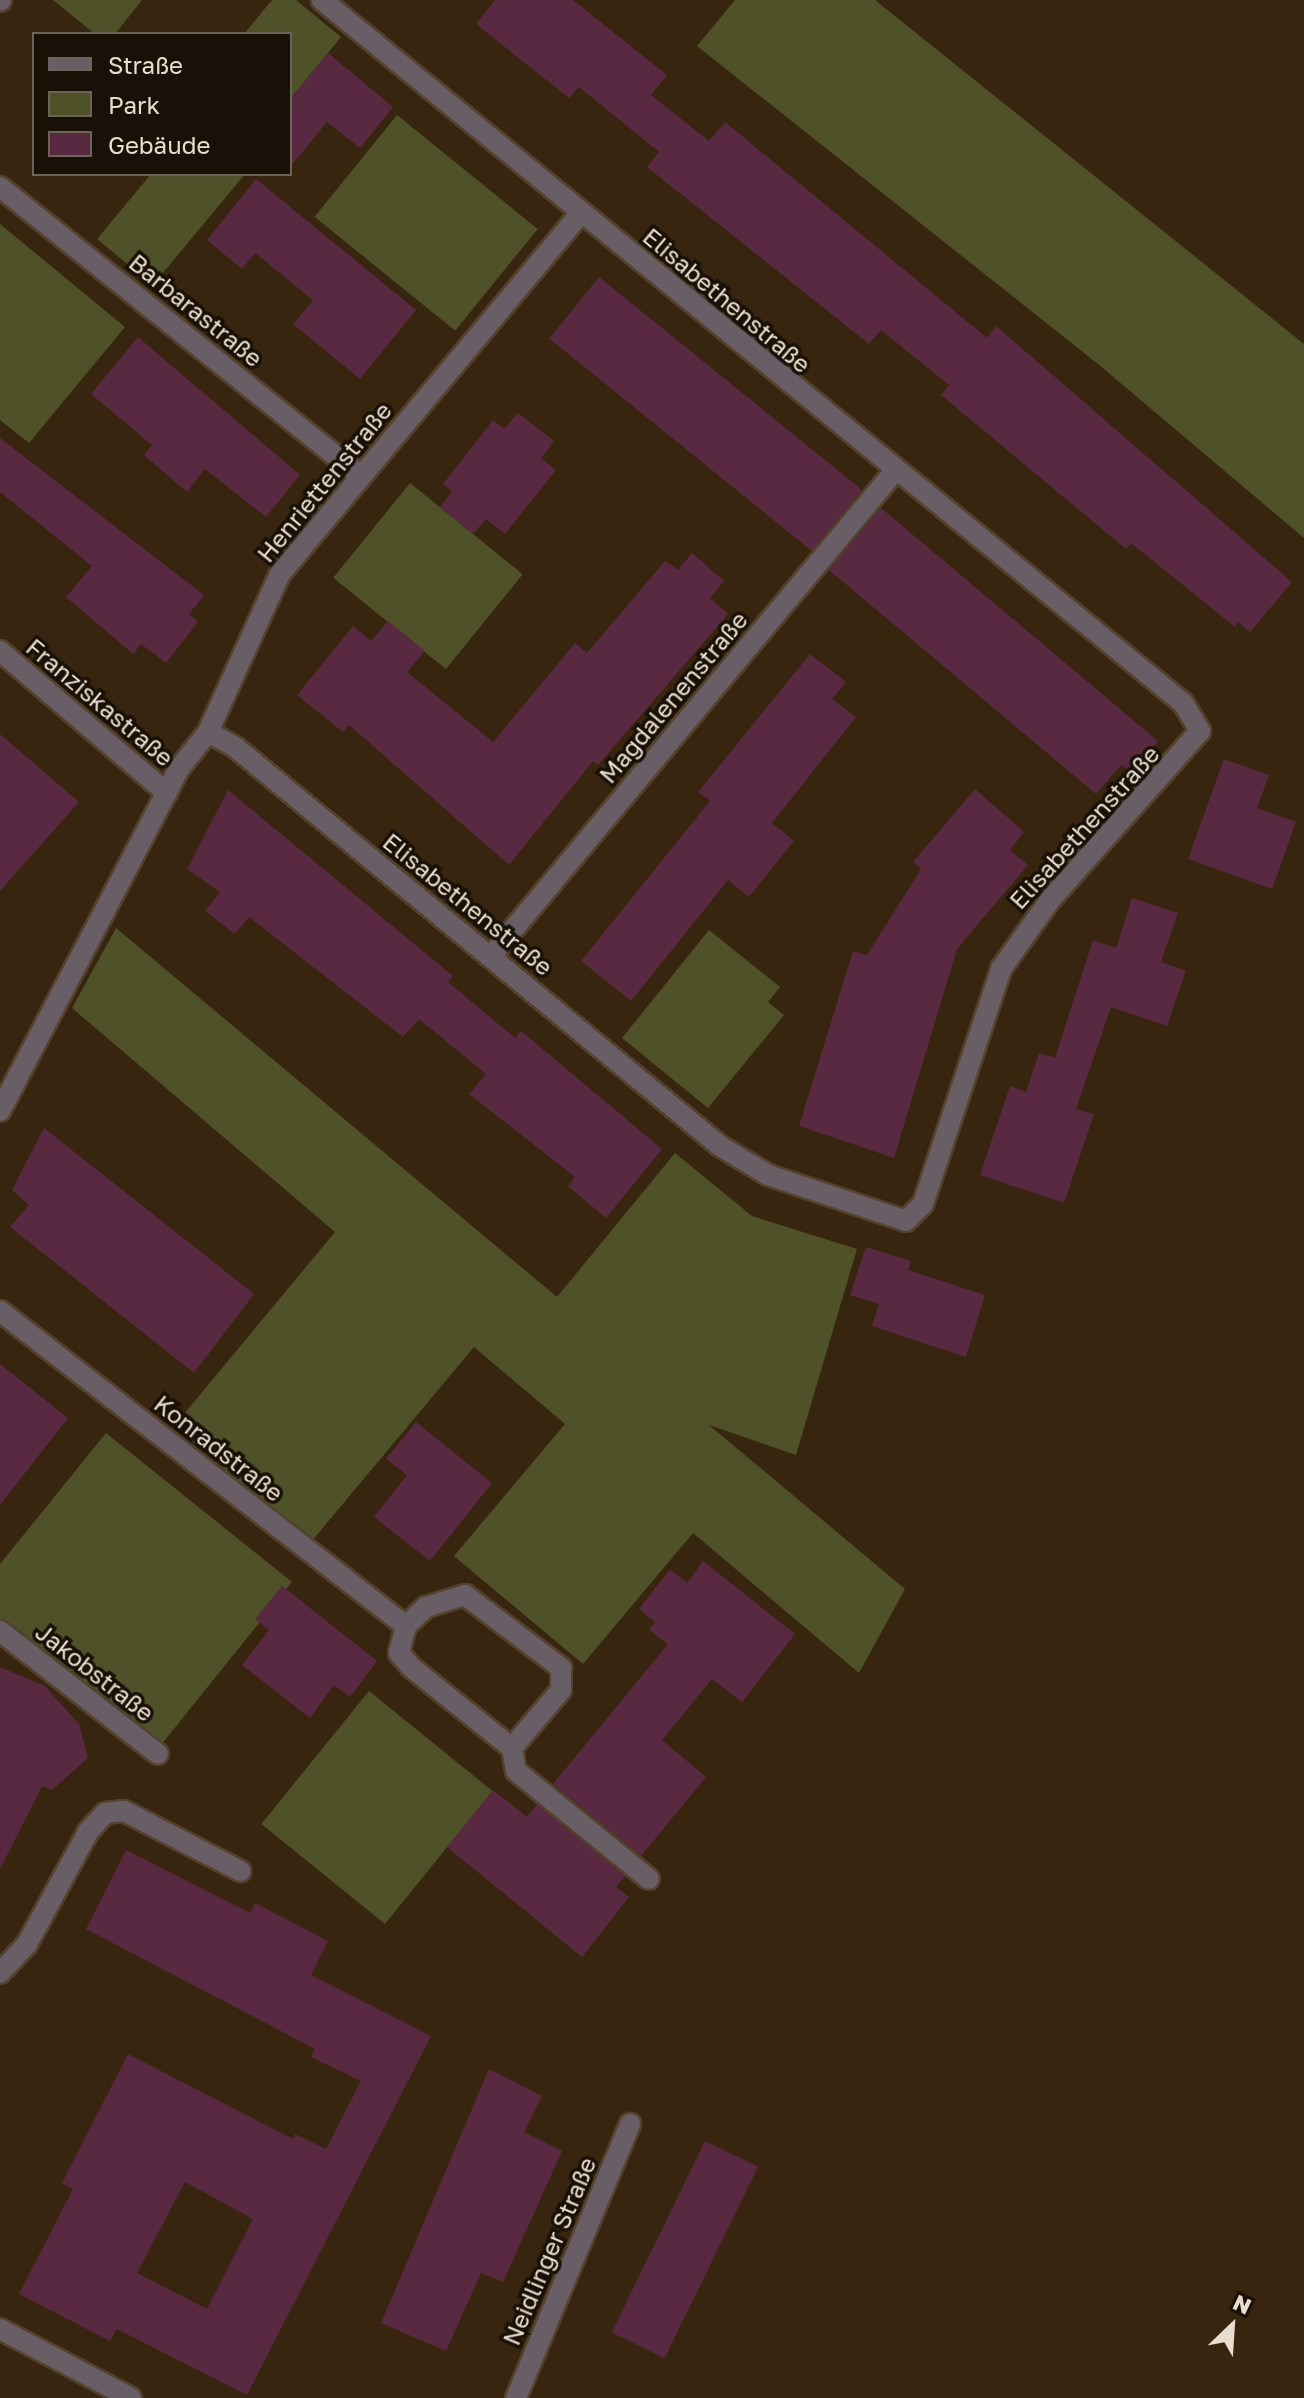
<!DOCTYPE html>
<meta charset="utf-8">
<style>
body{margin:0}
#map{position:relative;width:1304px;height:2398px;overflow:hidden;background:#38250f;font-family:"Golos Text",sans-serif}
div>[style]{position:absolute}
.green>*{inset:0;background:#4f5128;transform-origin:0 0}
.building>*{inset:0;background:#592941;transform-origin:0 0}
.roads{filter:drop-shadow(2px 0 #54422e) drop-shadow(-2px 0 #54422e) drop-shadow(0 2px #54422e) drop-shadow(0 -2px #54422e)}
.minor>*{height:20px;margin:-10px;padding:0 10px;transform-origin:10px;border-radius:10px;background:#6a5e66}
span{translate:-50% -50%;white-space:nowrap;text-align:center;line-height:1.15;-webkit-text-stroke:7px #191107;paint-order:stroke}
.street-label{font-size:24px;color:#e9ddd0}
.legend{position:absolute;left:32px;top:32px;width:260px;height:144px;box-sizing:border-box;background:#191107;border:2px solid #6c6357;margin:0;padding:10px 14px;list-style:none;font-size:24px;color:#e9ddd0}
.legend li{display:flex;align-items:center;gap:16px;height:40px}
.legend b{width:40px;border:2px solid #6c6357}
.north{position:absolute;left:1192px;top:2286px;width:80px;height:80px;-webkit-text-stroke:6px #191107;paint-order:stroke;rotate:25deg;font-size:22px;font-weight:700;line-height:32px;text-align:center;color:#e9ddd0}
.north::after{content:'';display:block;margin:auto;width:28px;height:36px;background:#e9ddd0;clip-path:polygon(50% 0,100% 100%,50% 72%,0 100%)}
</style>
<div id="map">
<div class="green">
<i style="clip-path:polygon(53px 0,142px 0,115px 34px,95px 34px)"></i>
<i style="clip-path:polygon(272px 0,296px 0,341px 37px,290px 99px,290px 34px,244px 34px)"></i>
<i style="clip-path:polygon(735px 0,875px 0,1304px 344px,1304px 538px,1098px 364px,697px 46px)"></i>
<i style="left:397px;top:115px;width:181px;height:131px;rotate:39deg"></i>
<i style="clip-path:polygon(151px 174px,245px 174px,153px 285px,97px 239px)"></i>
<i style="clip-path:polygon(0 224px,125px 327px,29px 443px,0 420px)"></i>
<i style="left:410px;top:483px;width:145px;height:122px;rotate:39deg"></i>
<i style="clip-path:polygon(116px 928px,557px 1297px,675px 1153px,752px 1216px,857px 1249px,796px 1455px,709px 1425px,905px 1589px,859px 1673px,693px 1533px,583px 1664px,454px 1556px,565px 1424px,474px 1347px,311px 1542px,174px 1426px,335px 1232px,72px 1008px)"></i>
<i style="clip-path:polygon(709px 930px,780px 987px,768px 1002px,784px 1015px,708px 1108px,622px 1038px)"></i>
<i style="clip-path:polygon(106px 1433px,292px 1582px,161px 1745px,0 1619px,0 1564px)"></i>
<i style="left:369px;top:1691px;width:159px;height:171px;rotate:39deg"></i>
</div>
<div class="building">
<i style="clip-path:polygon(495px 0,573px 0,667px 75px,651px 95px,709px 141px,725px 122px,987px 338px,996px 326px,1292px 582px,1250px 632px,1238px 622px,1235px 627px,1131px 543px,1126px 549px,941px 395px,949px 385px,881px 330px,869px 344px,647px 167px,659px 152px,579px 87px,569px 98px,476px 24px)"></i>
<i style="clip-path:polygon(328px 53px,393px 107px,360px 148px,327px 122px,290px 167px,290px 99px)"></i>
<i style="clip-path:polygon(256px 179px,416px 310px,360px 379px,293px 324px,313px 300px,255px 253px,242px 269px,207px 240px)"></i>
<i style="left:599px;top:277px;width:338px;height:79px;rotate:39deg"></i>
<i style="clip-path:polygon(138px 337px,300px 475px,266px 517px,205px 469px,187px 492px,144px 455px,152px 445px,91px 394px)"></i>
<i style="clip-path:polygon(518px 413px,554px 441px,541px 458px,556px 470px,505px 534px,486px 519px,473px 534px,440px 507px,452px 491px,443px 484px,493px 420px,504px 429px)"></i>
<i style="clip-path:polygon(0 438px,204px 595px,189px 614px,198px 622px,166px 663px,141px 644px,133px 654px,66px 597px,92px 566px,0 492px)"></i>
<i style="clip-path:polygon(881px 508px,1158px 741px,1131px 773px,1121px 765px,1096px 794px,829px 570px)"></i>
<i style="clip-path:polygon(692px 553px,724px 581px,710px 598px,728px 614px,598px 765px,593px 761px,509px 865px,349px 725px,343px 732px,297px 695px,353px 626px,371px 641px,388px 621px,425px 651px,407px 672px,493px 742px,575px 643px,587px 653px,665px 561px,678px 570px)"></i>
<i style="clip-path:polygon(810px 654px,846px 682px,832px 699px,856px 717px,772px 823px,794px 841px,749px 897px,728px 880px,631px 1001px,581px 961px,710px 801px,698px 792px)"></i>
<i style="clip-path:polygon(0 734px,79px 802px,0 891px)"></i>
<i style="clip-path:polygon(1224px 759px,1269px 775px,1257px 808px,1296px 822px,1272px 889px,1188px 859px)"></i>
<i style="clip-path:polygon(975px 789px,1024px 832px,1010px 850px,1028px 865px,957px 949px,894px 1158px,799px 1126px,853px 951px,867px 955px,921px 869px,913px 862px)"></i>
<i style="clip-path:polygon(228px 790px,453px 976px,448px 982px,515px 1038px,521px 1031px,662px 1149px,606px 1218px,568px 1186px,575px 1177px,469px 1094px,486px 1074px,419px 1019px,403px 1037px,249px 917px,235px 934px,205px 911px,220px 892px,187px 869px)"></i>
<i style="clip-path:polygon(1132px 898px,1178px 913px,1161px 962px,1186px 971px,1167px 1026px,1111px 1007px,1076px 1109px,1094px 1114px,1064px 1203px,980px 1175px,1010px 1086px,1026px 1092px,1039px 1053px,1055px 1058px,1093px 940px,1116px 948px)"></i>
<i style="clip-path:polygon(44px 1128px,254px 1294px,194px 1373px,10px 1227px,29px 1205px,12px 1190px)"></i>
<i style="clip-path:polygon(866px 1247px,911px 1261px,908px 1270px,985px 1295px,966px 1357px,872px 1326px,879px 1304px,850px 1295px)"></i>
<i style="clip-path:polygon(0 1364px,68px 1418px,0 1505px)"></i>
<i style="clip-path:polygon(416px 1422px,492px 1483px,430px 1561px,374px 1517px,407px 1475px,386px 1459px)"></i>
<i style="clip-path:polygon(703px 1561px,795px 1634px,742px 1702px,712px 1679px,662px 1740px,706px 1777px,641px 1856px,553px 1784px,668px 1644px,649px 1630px,655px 1622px,639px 1609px,670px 1569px,687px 1583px)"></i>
<i style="clip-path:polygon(282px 1586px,377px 1661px,350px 1697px,334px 1685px,310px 1718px,242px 1665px,269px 1630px,255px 1619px)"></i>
<i style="clip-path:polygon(0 1667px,45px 1686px,79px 1724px,88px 1758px,52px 1790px,42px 1786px,0 1869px)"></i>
<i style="clip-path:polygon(493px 1790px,527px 1817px,537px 1804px,625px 1876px,616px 1887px,629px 1897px,582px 1957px,447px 1847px)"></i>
<i style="clip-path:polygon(evenodd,126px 1850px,250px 1913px,255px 1903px,328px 1941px,311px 1975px,431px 2036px,247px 2395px,117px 2329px,110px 2341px,19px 2294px,73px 2189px,62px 2183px,128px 2054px,293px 2139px,295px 2134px,326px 2149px,361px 2081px,311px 2057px,315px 2049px,86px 1929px,126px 1850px,185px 2182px,253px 2219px,207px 2309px,137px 2273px,185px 2182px)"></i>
<i style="clip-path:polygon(489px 2069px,542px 2096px,524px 2132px,562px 2151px,503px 2282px,481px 2273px,446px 2351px,381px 2323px)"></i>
<i style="left:705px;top:2141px;width:59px;height:213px;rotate:26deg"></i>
</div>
<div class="roads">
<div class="minor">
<i style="left:0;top:1px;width:1px;rotate:-45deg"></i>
<i style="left:0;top:187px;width:461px;rotate:38.7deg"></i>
<i style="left:0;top:651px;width:219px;rotate:40.4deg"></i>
<i style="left:208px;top:732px;width:31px;rotate:29deg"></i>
<i style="left:235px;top:747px;width:628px;rotate:39.44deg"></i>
<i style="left:720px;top:1146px;width:56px;rotate:31.1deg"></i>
<i style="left:768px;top:1175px;width:145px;rotate:18.4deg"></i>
<i style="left:906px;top:1221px;width:24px;rotate:-45deg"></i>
<i style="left:923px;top:1204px;width:248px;rotate:-71.6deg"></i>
<i style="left:1001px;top:969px;width:85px;rotate:-54.6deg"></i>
<i style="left:1050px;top:900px;width:226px;rotate:-48.4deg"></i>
<i style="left:1200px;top:731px;width:33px;rotate:-121deg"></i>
<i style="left:1183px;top:703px;width:1112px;rotate:-140.77deg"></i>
<i style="left:491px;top:956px;width:630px;rotate:-50.22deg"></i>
<i style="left:0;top:1111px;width:385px;rotate:-62.4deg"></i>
<i style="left:178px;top:770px;width:48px;rotate:-51.7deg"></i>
<i style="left:208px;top:732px;width:174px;rotate:-65.5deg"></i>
<i style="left:280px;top:574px;width:470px;rotate:-50.2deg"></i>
<i style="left:0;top:1311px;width:514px;rotate:37.81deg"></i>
<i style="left:406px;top:1626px;width:28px;rotate:105deg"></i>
<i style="left:399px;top:1653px;width:20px;rotate:49deg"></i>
<i style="left:412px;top:1668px;width:128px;rotate:38.7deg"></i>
<i style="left:512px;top:1748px;width:23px;rotate:80deg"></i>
<i style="left:516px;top:1771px;width:171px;rotate:39.1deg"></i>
<i style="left:406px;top:1626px;width:28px;rotate:-44deg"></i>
<i style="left:426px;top:1607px;width:41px;rotate:-17.1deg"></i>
<i style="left:465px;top:1595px;width:121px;rotate:37.2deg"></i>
<i style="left:561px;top:1668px;width:22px;rotate:90deg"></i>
<i style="left:561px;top:1690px;width:76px;rotate:130.2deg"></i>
<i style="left:0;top:1631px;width:200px;rotate:37.9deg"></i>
<i style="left:0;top:1973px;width:40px;rotate:-47deg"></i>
<i style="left:27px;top:1944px;width:128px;rotate:-61.4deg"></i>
<i style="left:88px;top:1832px;width:25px;rotate:-48deg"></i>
<i style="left:105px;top:1813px;width:19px;rotate:-6deg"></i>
<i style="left:124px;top:1811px;width:131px;rotate:27.3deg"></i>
<i style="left:0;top:2329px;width:148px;rotate:27.8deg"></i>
<i style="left:516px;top:2398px;width:297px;rotate:-67.4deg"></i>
</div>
</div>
<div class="street-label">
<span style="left:727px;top:300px;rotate:40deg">Elisabethenstraße</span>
<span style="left:196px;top:310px;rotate:39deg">Barbarastraße</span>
<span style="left:324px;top:482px;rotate:-51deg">Henriettenstraße</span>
<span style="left:673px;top:697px;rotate:-50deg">Magdalenenstraße</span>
<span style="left:100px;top:702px;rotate:40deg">Franziskastraße</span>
<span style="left:1084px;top:827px;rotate:-48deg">Elisabethenstraße</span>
<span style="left:468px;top:904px;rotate:39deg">Elisabethenstraße</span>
<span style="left:219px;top:1448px;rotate:38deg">Konradstraße</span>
<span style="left:95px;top:1672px;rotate:38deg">Jakobstraße</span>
<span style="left:549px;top:2251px;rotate:-67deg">Neidlinger Straße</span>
</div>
<ul class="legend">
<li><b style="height:10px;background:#6a5e66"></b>Straße</li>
<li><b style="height:22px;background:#4f5128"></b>Park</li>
<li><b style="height:22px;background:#592941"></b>Gebäude</li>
</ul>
<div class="north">N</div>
</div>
